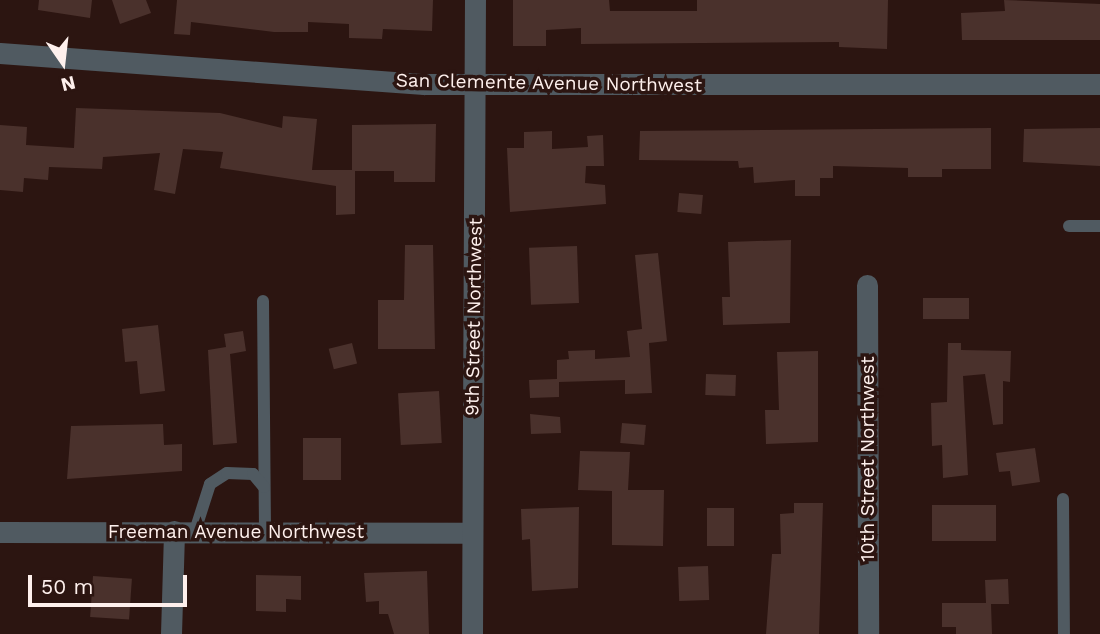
<!DOCTYPE html>
<style>
body{margin:0}
#map{position:relative;width:1100px;height:634px;overflow:hidden;background:#2c1511;font-family:"Work Sans",sans-serif}
div>[style]{position:absolute}
.building>*{inset:0;background:#4a312c;transform-origin:0 0}
.lane>*{height:12px;margin:-6px;padding:0 6px;transform-origin:6px;border-radius:6px;background:#505a61}
.street>*{height:21px;margin:-10.5px;padding:0 10.5px;transform-origin:10.5px;border-radius:10.5px;background:#505a61}
span{translate:-50% -50%;white-space:nowrap;text-align:center;line-height:1.15;-webkit-text-stroke:7px #2c1511;paint-order:stroke}
.street-label{font-size:19px;color:#fef0ed}
.north{position:absolute;left:28px;top:28px;width:70px;height:70px;-webkit-text-stroke:5px #2c1511;paint-order:stroke;rotate:166deg;font-size:19px;font-weight:700;line-height:28px;text-align:center;color:#fef0ed}
.north::after{content:'';display:block;margin:auto;width:24px;height:32px;background:#fef0ed;clip-path:polygon(50% 0,100% 100%,50% 72%,0 100%)}
.scale{position:absolute;left:28px;top:575px;width:159px;height:32px;box-sizing:border-box;border:4px solid #fef0ed;border-top:0;padding-left:9px;font-size:21px;line-height:24px;white-space:nowrap;color:#fef0ed;-webkit-text-stroke:5px #2c1511;paint-order:stroke}
</style>
<div id="map">
<div class="building">
<i style="clip-path:polygon(39px 0,92px 0,90px 18px,38px 10px)"></i>
<i style="clip-path:polygon(112px 0,146px 0,151px 13px,120px 24px)"></i>
<i style="clip-path:polygon(177px 0,433px 0,432px 31px,383px 29px,382px 39px,349px 38px,349px 24px,308px 22px,308px 32px,274px 32px,191px 22px,190px 35px,174px 34px)"></i>
<i style="clip-path:polygon(513px 0,609px 0,610px 11px,697px 11px,697px 0,888px 0,887px 49px,839px 47px,839px 42px,581px 44px,581px 28px,546px 30px,546px 46px,513px 46px)"></i>
<i style="clip-path:polygon(1004px 0,1100px 4px,1100px 40px,962px 40px,961px 13px,1005px 11px)"></i>
<i style="clip-path:polygon(76px 108px,220px 113px,282px 128px,283px 116px,317px 119px,312px 170px,352px 170px,352px 125px,436px 124px,435px 182px,394px 182px,394px 171px,355px 171px,355px 214px,336px 215px,336px 186px,220px 168px,223px 152px,183px 149px,175px 194px,154px 190px,160px 153px,103px 157px,102px 169px,49px 167px,48px 180px,24px 178px,23px 192px,0 190px,0 125px,27px 127px,26px 145px,74px 148px)"></i>
<i style="clip-path:polygon(991px 128px,991px 169px,942px 169px,942px 177px,908px 177px,908px 168px,833px 166px,833px 178px,820px 178px,820px 196px,795px 196px,795px 180px,754px 183px,753px 167px,739px 168px,738px 161px,639px 160px,640px 131px)"></i>
<i style="clip-path:polygon(1100px 128px,1100px 166px,1023px 162px,1024px 129px)"></i>
<i style="clip-path:polygon(552px 131px,552px 149px,588px 147px,587px 136px,603px 135px,604px 166px,586px 166px,585px 183px,605px 185px,606px 204px,510px 212px,507px 148px,524px 148px,524px 132px)"></i>
<i style="left:679px;top:193px;width:24px;height:19px;rotate:5deg"></i>
<i style="clip-path:polygon(791px 240px,790px 323px,723px 325px,722px 297px,730px 297px,728px 242px)"></i>
<i style="clip-path:polygon(405px 245px,433px 245px,435px 349px,378px 349px,378px 300px,404px 300px)"></i>
<i style="left:577px;top:246px;width:57px;height:48px;rotate:88deg"></i>
<i style="clip-path:polygon(658px 253px,667px 341px,649px 343px,652px 393px,625px 394px,625px 380px,559px 382px,559px 397px,530px 398px,529px 380px,557px 379px,557px 360px,569px 359px,568px 351px,595px 350px,595px 359px,630px 357px,627px 331px,642px 329px,635px 255px)"></i>
<i style="left:923px;top:298px;width:46px;height:21px"></i>
<i style="clip-path:polygon(158px 325px,165px 391px,140px 394px,137px 361px,125px 362px,122px 329px)"></i>
<i style="clip-path:polygon(243px 331px,246px 351px,230px 354px,237px 443px,213px 445px,208px 350px,226px 347px,224px 334px)"></i>
<i style="left:352px;top:343px;width:21px;height:24px;rotate:76deg"></i>
<i style="clip-path:polygon(948px 343px,961px 343px,961px 350px,1011px 351px,1010px 382px,1003px 381px,1003px 424px,993px 425px,985px 374px,963px 376px,968px 475px,943px 478px,942px 445px,932px 446px,931px 403px,947px 402px)"></i>
<i style="clip-path:polygon(818px 351px,818px 442px,766px 444px,765px 410px,779px 410px,777px 352px)"></i>
<i style="left:706px;top:374px;width:30px;height:21px;rotate:2deg"></i>
<i style="left:439px;top:391px;width:52px;height:41px;rotate:87deg"></i>
<i style="clip-path:polygon(530px 414px,560px 417px,561px 433px,531px 434px)"></i>
<i style="left:622px;top:423px;width:24px;height:20px;rotate:5deg"></i>
<i style="clip-path:polygon(163px 424px,164px 445px,182px 444px,182px 471px,67px 479px,71px 426px)"></i>
<i style="left:341px;top:438px;width:42px;height:38px;rotate:90deg"></i>
<i style="clip-path:polygon(1035px 448px,1040px 482px,1012px 486px,1010px 471px,999px 472px,996px 453px)"></i>
<i style="clip-path:polygon(580px 451px,630px 452px,628px 490px,664px 490px,663px 546px,612px 545px,612px 491px,578px 490px)"></i>
<i style="clip-path:polygon(794px 503px,823px 503px,819px 634px,766px 634px,772px 554px,781px 554px,780px 514px,794px 513px)"></i>
<i style="left:996px;top:505px;width:36px;height:64px;rotate:90deg"></i>
<i style="clip-path:polygon(579px 507px,578px 588px,532px 591px,530px 539px,522px 540px,521px 509px)"></i>
<i style="left:707px;top:508px;width:27px;height:38px"></i>
<i style="left:708px;top:566px;width:34px;height:30px;rotate:88deg"></i>
<i style="clip-path:polygon(427px 571px,429px 634px,394px 634px,388px 614px,379px 614px,379px 601px,366px 602px,364px 573px)"></i>
<i style="clip-path:polygon(256px 575px,301px 576px,301px 600px,286px 599px,286px 612px,256px 611px)"></i>
<i style="left:93px;top:576px;width:39px;height:41px;rotate:4deg"></i>
<i style="clip-path:polygon(1008px 579px,1009px 604px,991px 604px,992px 634px,956px 634px,956px 627px,942px 627px,942px 603px,986px 603px,985px 580px)"></i>
</div>
<div class="lane">
<i style="left:1069px;top:226px;width:31px"></i>
<i style="left:263px;top:301px;width:231px;rotate:89.5deg"></i>
<i style="left:1063px;top:499px;width:135px;rotate:89.6deg"></i>
<i style="left:195px;top:531px;width:49px;rotate:-72.3deg"></i>
<i style="left:210px;top:484px;width:20px;rotate:-33deg"></i>
<i style="left:227px;top:473px;width:26px;rotate:2deg"></i>
<i style="left:253px;top:474px;width:17px;rotate:50deg"></i>
</div>
<div class="street">
<i style="left:0;top:53px;width:425px;rotate:4.2deg"></i>
<i style="left:424px;top:84px;width:676px"></i>
<i style="left:867px;top:285px;width:349px;rotate:89.8deg"></i>
<i style="left:0;top:532px;width:472px;rotate:0.1deg"></i>
<i style="left:171px;top:634px;width:103px;rotate:-88.3deg"></i>
<i style="left:472px;top:634px;width:634px;rotate:-89.73deg"></i>
</div>
<div class="street-label">
<span style="left:549px;top:83px;rotate:1deg">San Clemente Avenue Northwest</span>
<span style="left:474px;top:317px;rotate:-89deg">9th Street Northwest</span>
<span style="left:868px;top:459px;rotate:-90deg">10th Street Northwest</span>
<span style="left:236px;top:532px">Freeman Avenue Northwest</span>
</div>
<div class="north">N</div>
<div class="scale">50 m</div>
</div>
